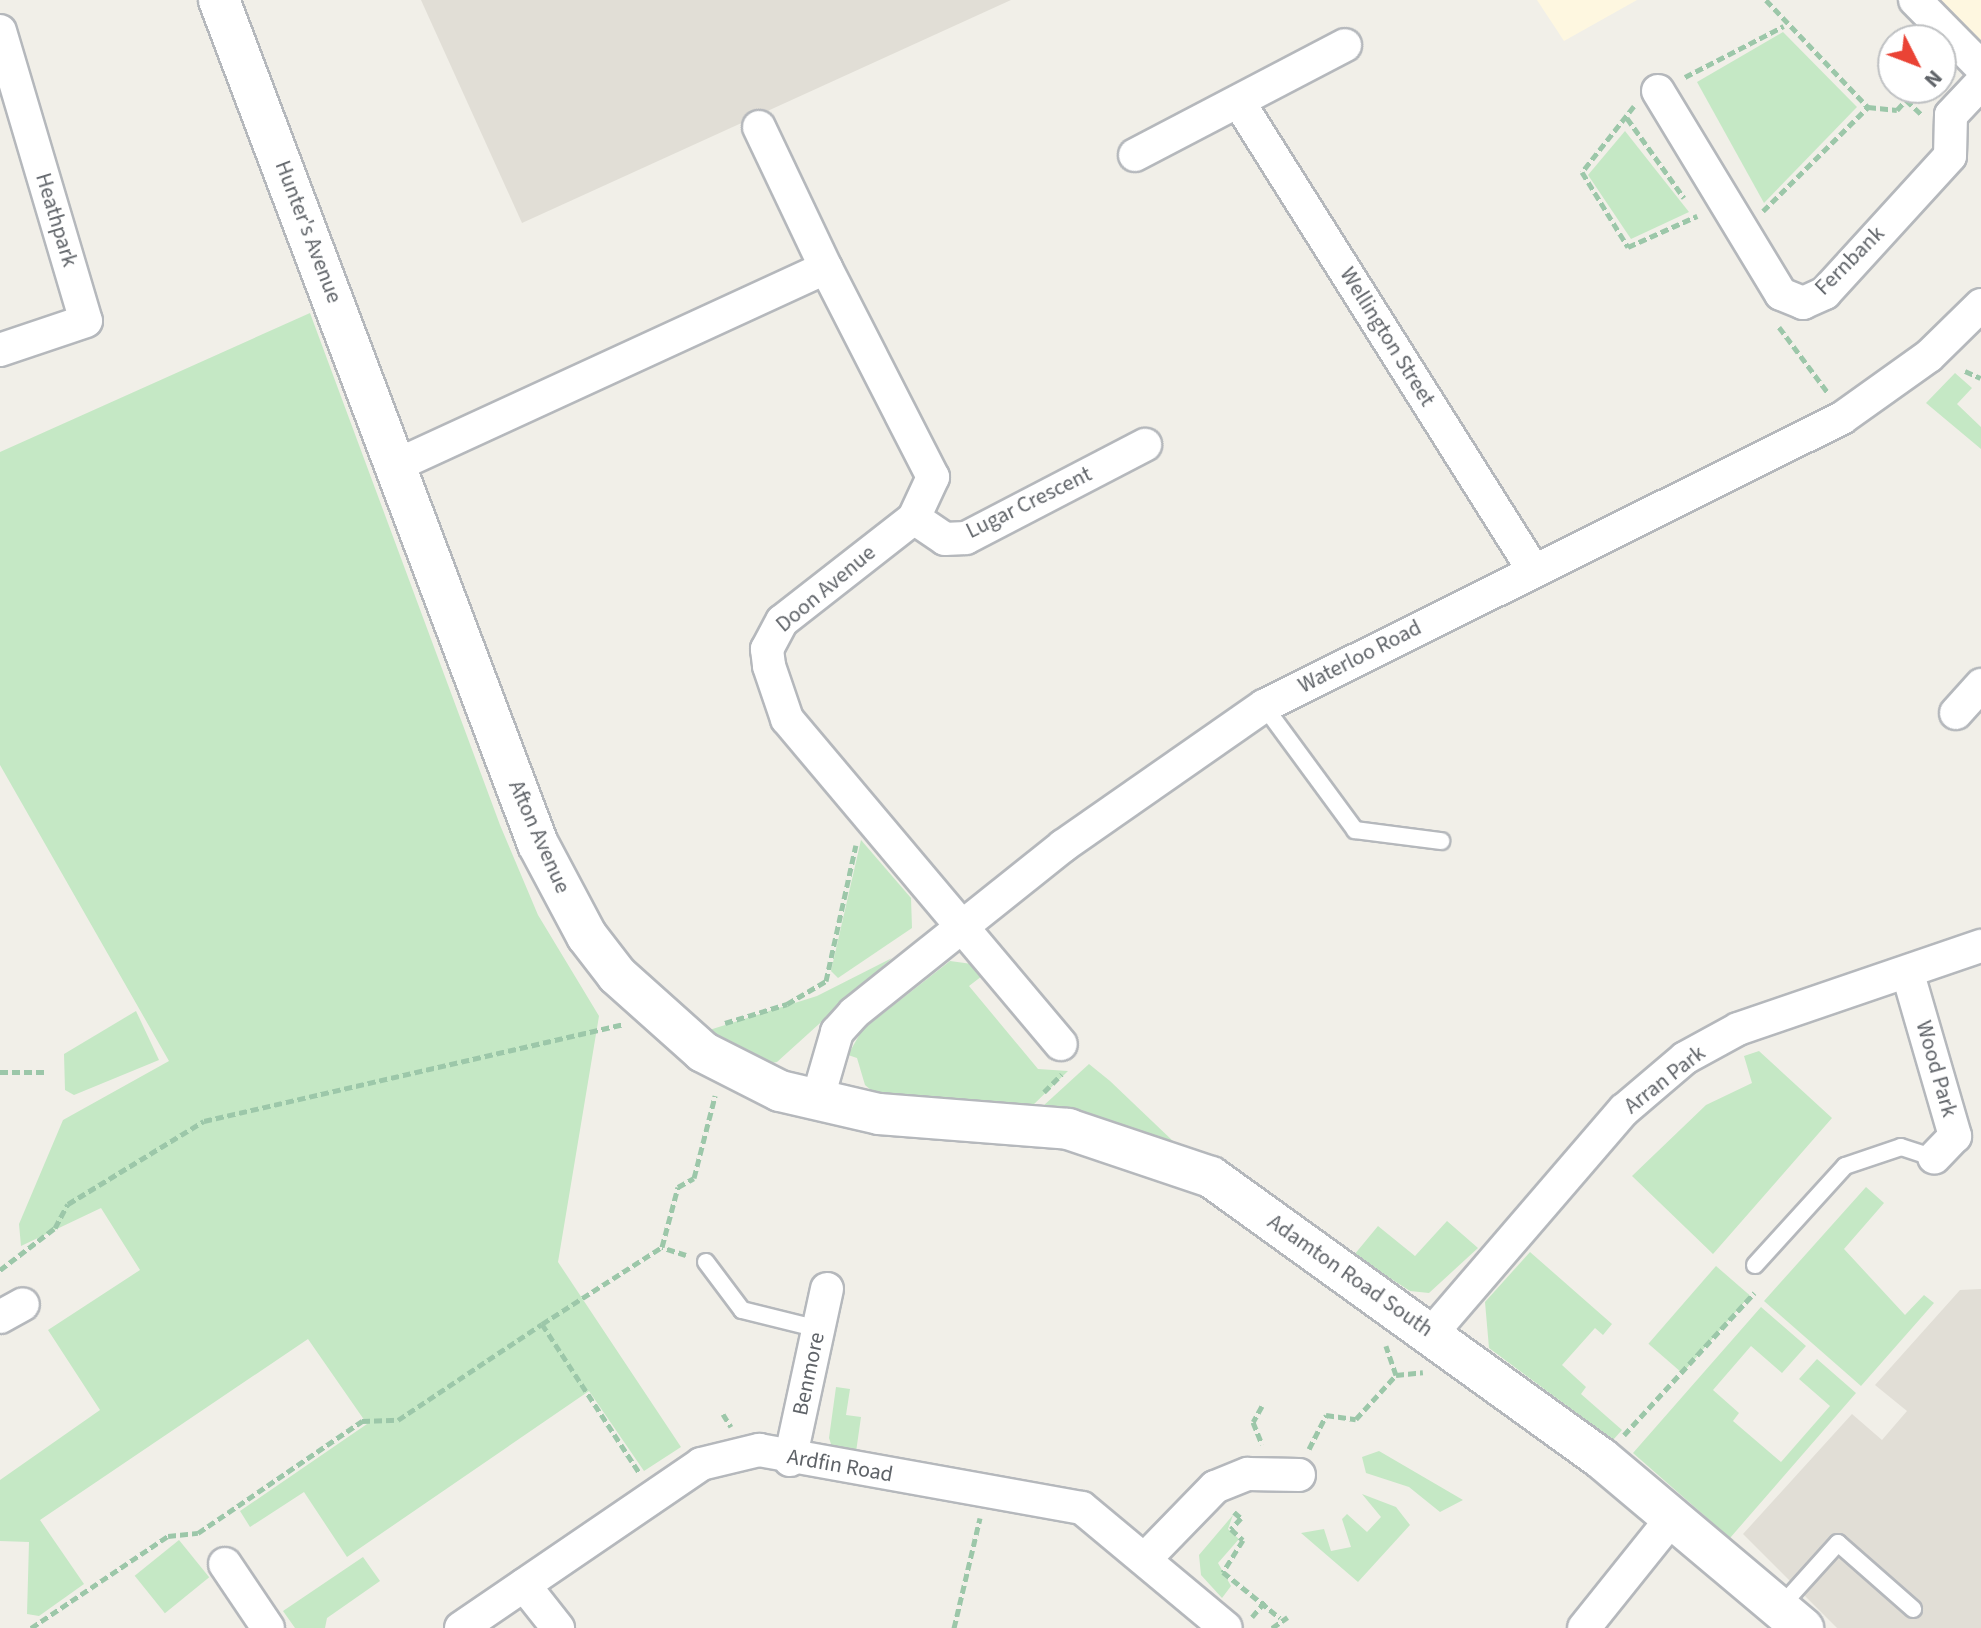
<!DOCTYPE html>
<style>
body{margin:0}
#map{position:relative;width:1981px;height:1628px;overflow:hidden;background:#f1efe8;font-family:"Source Sans 3",sans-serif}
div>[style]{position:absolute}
.commercial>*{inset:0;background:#fef7e0}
.education>*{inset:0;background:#e1ded6}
.green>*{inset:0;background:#c5e8c5;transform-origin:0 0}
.path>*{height:5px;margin-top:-2.5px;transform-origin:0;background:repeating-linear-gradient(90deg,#9cc7a9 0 8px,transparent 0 12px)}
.roads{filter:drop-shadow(2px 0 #b5b8bc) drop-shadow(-2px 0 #b5b8bc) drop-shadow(0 2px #b5b8bc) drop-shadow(0 -2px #b5b8bc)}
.service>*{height:16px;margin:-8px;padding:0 8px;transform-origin:8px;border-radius:8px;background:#fff}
.minor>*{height:32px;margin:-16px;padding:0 16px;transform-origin:16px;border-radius:16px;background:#fff}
.tertiary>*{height:40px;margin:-20px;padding:0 20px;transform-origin:20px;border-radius:20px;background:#fff}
span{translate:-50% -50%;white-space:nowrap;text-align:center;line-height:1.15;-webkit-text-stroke:6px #fff;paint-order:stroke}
.street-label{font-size:22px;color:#5f6368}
.north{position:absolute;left:1877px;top:24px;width:80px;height:80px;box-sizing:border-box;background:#fff;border:2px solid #bfc1c3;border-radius:50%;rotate:132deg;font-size:22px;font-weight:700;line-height:32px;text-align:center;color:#5f6368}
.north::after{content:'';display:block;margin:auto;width:28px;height:36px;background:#ea4335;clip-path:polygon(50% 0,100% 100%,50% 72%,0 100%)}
</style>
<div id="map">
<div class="commercial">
<i style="clip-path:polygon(1537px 0,1637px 0,1564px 41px)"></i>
<i style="clip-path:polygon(1915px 0,1981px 0,1981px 59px)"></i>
</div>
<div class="education">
<i style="clip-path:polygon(421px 0,1011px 0,522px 223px)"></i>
<i style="clip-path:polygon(1981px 1289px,1981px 1628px,1837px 1628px,1743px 1534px,1852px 1414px,1882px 1440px,1907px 1411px,1875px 1385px,1960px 1290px)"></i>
</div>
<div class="green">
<i style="clip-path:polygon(1783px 32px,1857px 107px,1764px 203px,1697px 82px)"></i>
<i style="clip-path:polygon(1625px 131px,1689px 212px,1631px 239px,1588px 175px)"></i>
<i style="clip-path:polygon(310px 313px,500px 825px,538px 915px,599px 1016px,558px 1262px,681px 1447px,644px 1471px,589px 1391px,347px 1557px,304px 1492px,250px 1527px,240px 1511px,367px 1424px,308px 1339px,40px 1520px,84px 1584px,39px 1616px,27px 1614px,29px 1542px,0 1541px,0 1480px,100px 1410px,48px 1330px,140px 1270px,101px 1208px,21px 1246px,19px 1224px,63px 1120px,169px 1061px,0 765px,0 452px)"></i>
<i style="clip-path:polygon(1955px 373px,1972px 388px,1957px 404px,1981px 427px,1981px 449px,1926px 403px)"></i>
<i style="clip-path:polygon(861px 840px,911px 898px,912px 928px,838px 978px,831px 971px)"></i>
<i style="clip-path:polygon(892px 958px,777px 1062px,762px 1065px,703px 1032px,817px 996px)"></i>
<i style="clip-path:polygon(950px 961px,972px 964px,982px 976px,969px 986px,1038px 1069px,1068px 1071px,1031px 1107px,878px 1096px,865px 1085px,857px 1058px,848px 1055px,862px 1030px)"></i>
<i style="clip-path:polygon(136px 1011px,159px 1060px,74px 1095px,65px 1090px,64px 1054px)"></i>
<i style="clip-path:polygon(1759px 1051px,1832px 1118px,1713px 1254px,1632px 1176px,1706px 1105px,1752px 1083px,1744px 1056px)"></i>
<i style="clip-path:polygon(1089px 1064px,1110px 1081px,1175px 1143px,1042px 1107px)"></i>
<i style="clip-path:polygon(1866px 1187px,1884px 1203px,1844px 1249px,1905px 1315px,1924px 1295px,1934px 1303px,1861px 1386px,1764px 1301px)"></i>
<i style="clip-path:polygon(1447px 1221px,1478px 1248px,1429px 1293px,1410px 1291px,1354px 1255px,1378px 1226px,1415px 1256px)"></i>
<i style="clip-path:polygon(1530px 1252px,1612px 1324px,1603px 1335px,1595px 1328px,1562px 1365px,1586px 1387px,1581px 1394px,1622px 1430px,1613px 1440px,1489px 1348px,1485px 1302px)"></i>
<i style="left:1716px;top:1266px;width:45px;height:103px;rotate:41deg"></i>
<i style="clip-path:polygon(1761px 1307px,1806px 1346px,1782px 1373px,1751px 1346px,1713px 1390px,1739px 1413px,1733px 1421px,1781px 1462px,1830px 1406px,1799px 1379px,1817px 1359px,1856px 1393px,1730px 1538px,1633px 1453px)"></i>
<i style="clip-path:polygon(836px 1387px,850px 1389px,846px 1415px,861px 1417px,856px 1452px,832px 1447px,829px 1438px)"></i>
<i style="clip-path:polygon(1379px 1451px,1463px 1500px,1440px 1512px,1409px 1487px,1366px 1473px,1362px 1457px)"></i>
<i style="clip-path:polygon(1362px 1494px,1396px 1507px,1410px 1525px,1358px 1582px,1301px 1533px,1324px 1529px,1331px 1551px,1351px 1547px,1342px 1519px,1347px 1514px,1367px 1532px,1381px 1517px)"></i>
<i style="clip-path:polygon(1233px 1515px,1228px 1529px,1239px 1539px,1218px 1563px,1231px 1586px,1222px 1598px,1201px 1575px,1199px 1555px)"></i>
<i style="left:179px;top:1540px;width:48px;height:57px;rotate:51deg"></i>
<i style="clip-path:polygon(363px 1557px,380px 1581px,327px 1618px,325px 1628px,295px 1628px,283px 1611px)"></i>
</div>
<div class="path">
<i style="left:1766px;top:0;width:148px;rotate:46.4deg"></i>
<i style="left:1685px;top:77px;width:111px;rotate:-27.3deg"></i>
<i style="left:1634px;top:106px;width:84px;rotate:128.2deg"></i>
<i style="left:1582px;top:172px;width:88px;rotate:58.5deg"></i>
<i style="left:1628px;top:247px;width:76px;rotate:-24.2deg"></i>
<i style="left:1627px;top:118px;width:98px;rotate:54.5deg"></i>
<i style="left:1763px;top:211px;width:148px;rotate:-44.7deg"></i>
<i style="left:1868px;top:107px;width:29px;rotate:6deg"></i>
<i style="left:1897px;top:110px;width:13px;rotate:-48deg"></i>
<i style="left:1906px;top:100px;width:22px;rotate:43deg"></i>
<i style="left:1779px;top:327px;width:82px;rotate:53.4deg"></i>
<i style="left:1965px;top:371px;width:17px;rotate:24deg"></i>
<i style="left:725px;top:1023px;width:65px;rotate:-17deg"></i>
<i style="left:787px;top:1004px;width:45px;rotate:-30.5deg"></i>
<i style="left:826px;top:981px;width:139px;rotate:-77.6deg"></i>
<i style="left:0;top:1072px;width:48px"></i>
<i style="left:1044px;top:1092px;width:25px;rotate:-45deg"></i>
<i style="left:686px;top:1255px;width:25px;rotate:-162deg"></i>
<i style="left:662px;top:1247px;width:62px;rotate:-75.1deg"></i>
<i style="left:678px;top:1187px;width:18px;rotate:-29deg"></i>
<i style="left:694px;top:1178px;width:85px;rotate:-75.6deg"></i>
<i style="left:0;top:1270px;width:69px;rotate:-37.4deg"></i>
<i style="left:55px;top:1228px;width:27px;rotate:-62deg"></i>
<i style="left:68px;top:1204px;width:159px;rotate:-31.4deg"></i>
<i style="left:204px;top:1121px;width:430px;rotate:-13deg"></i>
<i style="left:542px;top:1324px;width:143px;rotate:-32.7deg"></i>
<i style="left:1396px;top:1375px;width:27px;rotate:-6deg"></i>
<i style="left:1262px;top:1406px;width:18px;rotate:119deg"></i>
<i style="left:1253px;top:1422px;width:24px;rotate:68deg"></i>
<i style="left:723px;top:1414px;width:15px;rotate:58deg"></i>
<i style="left:1624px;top:1435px;width:193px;rotate:-47.5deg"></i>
<i style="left:1309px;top:1449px;width:38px;rotate:-63deg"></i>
<i style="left:1326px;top:1415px;width:30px;rotate:8deg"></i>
<i style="left:1356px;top:1419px;width:59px;rotate:-47.7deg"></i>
<i style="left:1396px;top:1375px;width:31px;rotate:-109deg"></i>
<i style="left:1234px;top:1512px;width:9px;rotate:41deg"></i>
<i style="left:1241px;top:1518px;width:15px;rotate:132deg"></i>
<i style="left:1231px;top:1529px;width:16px;rotate:43deg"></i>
<i style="left:1243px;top:1540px;width:38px;rotate:122deg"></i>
<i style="left:1223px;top:1572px;width:73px;rotate:38.9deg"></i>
<i style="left:1252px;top:1617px;width:23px;rotate:-50deg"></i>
<i style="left:31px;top:1628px;width:165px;rotate:-33.9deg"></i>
<i style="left:168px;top:1536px;width:30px;rotate:-6deg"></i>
<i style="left:198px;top:1533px;width:199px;rotate:-34.3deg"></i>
<i style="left:362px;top:1421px;width:36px;rotate:-2deg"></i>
<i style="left:398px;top:1420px;width:173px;rotate:-33.7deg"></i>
<i style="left:542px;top:1324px;width:177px;rotate:56.8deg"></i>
<i style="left:954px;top:1628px;width:113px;rotate:-76.7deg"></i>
<i style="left:1272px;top:1628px;width:19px;rotate:-35deg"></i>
</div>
<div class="roads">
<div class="service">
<i style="left:1264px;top:706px;width:154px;rotate:53.7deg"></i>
<i style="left:1355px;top:830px;width:87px;rotate:7.3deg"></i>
<i style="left:706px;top:1262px;width:60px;rotate:53.1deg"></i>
<i style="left:742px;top:1310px;width:79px;rotate:13.9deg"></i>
<i style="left:1755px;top:1265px;width:134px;rotate:-47.7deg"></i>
<i style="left:1845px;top:1166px;width:59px;rotate:-18.7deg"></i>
<i style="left:1901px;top:1147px;width:35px;rotate:18deg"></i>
<i style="left:1781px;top:1606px;width:85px;rotate:-47.9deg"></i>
<i style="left:1838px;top:1543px;width:100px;rotate:41.3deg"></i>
</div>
<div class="minor">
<i style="left:1915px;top:0;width:94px;rotate:45.4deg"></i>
<i style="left:0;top:31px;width:302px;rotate:73.5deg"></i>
<i style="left:86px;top:321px;width:91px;rotate:161.4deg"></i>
<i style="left:1658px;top:91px;width:237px;rotate:58.8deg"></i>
<i style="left:1781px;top:294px;width:24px;rotate:22deg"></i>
<i style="left:1803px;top:303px;width:24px;rotate:-24deg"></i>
<i style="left:1825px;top:293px;width:185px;rotate:-47.6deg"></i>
<i style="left:1950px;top:156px;width:41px;rotate:-88.6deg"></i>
<i style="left:1951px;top:115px;width:44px;rotate:-46.8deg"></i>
<i style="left:1240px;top:104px;width:552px;rotate:57.81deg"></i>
<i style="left:759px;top:127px;width:156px;rotate:64.6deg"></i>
<i style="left:1135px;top:155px;width:237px;rotate:-27.6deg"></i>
<i style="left:397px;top:465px;width:472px;rotate:-24.7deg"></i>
<i style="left:826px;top:268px;width:235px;rotate:62.9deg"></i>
<i style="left:933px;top:477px;width:45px;rotate:114.9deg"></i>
<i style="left:914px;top:518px;width:167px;rotate:142deg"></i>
<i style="left:782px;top:621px;width:32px;rotate:118deg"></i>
<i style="left:767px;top:649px;width:17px;rotate:83deg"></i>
<i style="left:769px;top:666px;width:56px;rotate:71.2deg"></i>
<i style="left:787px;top:719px;width:425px;rotate:49.9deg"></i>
<i style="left:914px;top:518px;width:37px;rotate:34deg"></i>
<i style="left:945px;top:539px;width:21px;rotate:-3deg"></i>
<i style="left:966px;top:538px;width:202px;rotate:-27.5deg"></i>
<i style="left:1956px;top:713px;width:38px;rotate:-48deg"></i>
<i style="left:1908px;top:974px;width:169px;rotate:73.8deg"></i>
<i style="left:1955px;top:1136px;width:30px;rotate:134deg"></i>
<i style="left:817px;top:1101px;width:72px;rotate:-73.8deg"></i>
<i style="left:837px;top:1032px;width:25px;rotate:-48deg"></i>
<i style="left:854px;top:1013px;width:268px;rotate:-38.6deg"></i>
<i style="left:1063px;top:846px;width:245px;rotate:-34.9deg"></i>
<i style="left:1264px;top:706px;width:646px;rotate:-26.49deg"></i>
<i style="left:1842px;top:418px;width:107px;rotate:-35.5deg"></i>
<i style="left:1929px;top:356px;width:73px;rotate:-44.4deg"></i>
<i style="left:0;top:1317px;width:26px;rotate:-29deg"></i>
<i style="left:1431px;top:1334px;width:296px;rotate:-49.3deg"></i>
<i style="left:1624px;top:1110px;width:80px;rotate:-40.4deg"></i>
<i style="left:1685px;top:1058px;width:60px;rotate:-28.7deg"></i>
<i style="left:1738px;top:1029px;width:257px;rotate:-18.9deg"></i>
<i style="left:790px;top:1460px;width:175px;rotate:-77.8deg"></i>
<i style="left:1146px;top:1558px;width:99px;rotate:-45.8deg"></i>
<i style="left:1215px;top:1487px;width:35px;rotate:-22deg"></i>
<i style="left:1248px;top:1474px;width:51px;rotate:1.1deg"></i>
<i style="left:225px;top:1564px;width:77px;rotate:56.1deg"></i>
<i style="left:524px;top:1585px;width:55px;rotate:51.7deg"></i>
<i style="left:461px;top:1628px;width:291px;rotate:-34.3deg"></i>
<i style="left:701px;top:1464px;width:60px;rotate:-13.6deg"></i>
<i style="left:759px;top:1450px;width:328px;rotate:10.2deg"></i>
<i style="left:1082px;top:1508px;width:187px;rotate:39.8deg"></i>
<i style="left:1584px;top:1628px;width:141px;rotate:-51.3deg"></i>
</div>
<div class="tertiary">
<i style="left:219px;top:0;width:902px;rotate:69.3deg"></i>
<i style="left:538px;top:844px;width:104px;rotate:62deg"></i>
<i style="left:587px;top:936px;width:49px;rotate:52.4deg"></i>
<i style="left:617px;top:975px;width:115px;rotate:41.8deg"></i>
<i style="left:703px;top:1052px;width:86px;rotate:26.9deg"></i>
<i style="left:780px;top:1091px;width:102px;rotate:13.1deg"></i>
<i style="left:879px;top:1114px;width:190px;rotate:4.5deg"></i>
<i style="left:1068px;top:1129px;width:151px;rotate:18.6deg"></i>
<i style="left:1211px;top:1177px;width:482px;rotate:35.8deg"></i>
<i style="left:1602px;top:1459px;width:263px;rotate:40.1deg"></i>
</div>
</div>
<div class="street-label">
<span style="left:56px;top:220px;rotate:73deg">Heathpark</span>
<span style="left:308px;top:232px;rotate:69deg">Hunter's Avenue</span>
<span style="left:1850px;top:261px;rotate:-45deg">Fernbank</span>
<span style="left:1387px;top:337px;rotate:58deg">Wellington Street</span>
<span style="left:1029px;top:503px;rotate:-26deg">Lugar Crescent</span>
<span style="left:826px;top:589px;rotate:-40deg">Doon Avenue</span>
<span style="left:1360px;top:657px;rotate:-27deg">Waterloo Road</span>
<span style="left:539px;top:837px;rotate:66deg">Afton Avenue</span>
<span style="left:1936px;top:1069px;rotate:74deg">Wood Park</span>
<span style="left:1665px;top:1080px;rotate:-38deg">Arran Park</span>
<span style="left:1350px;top:1276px;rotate:35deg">Adamton Road South</span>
<span style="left:809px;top:1374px;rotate:-78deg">Benmore</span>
<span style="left:840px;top:1466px;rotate:10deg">Ardfin Road</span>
</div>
<div class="north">N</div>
</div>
